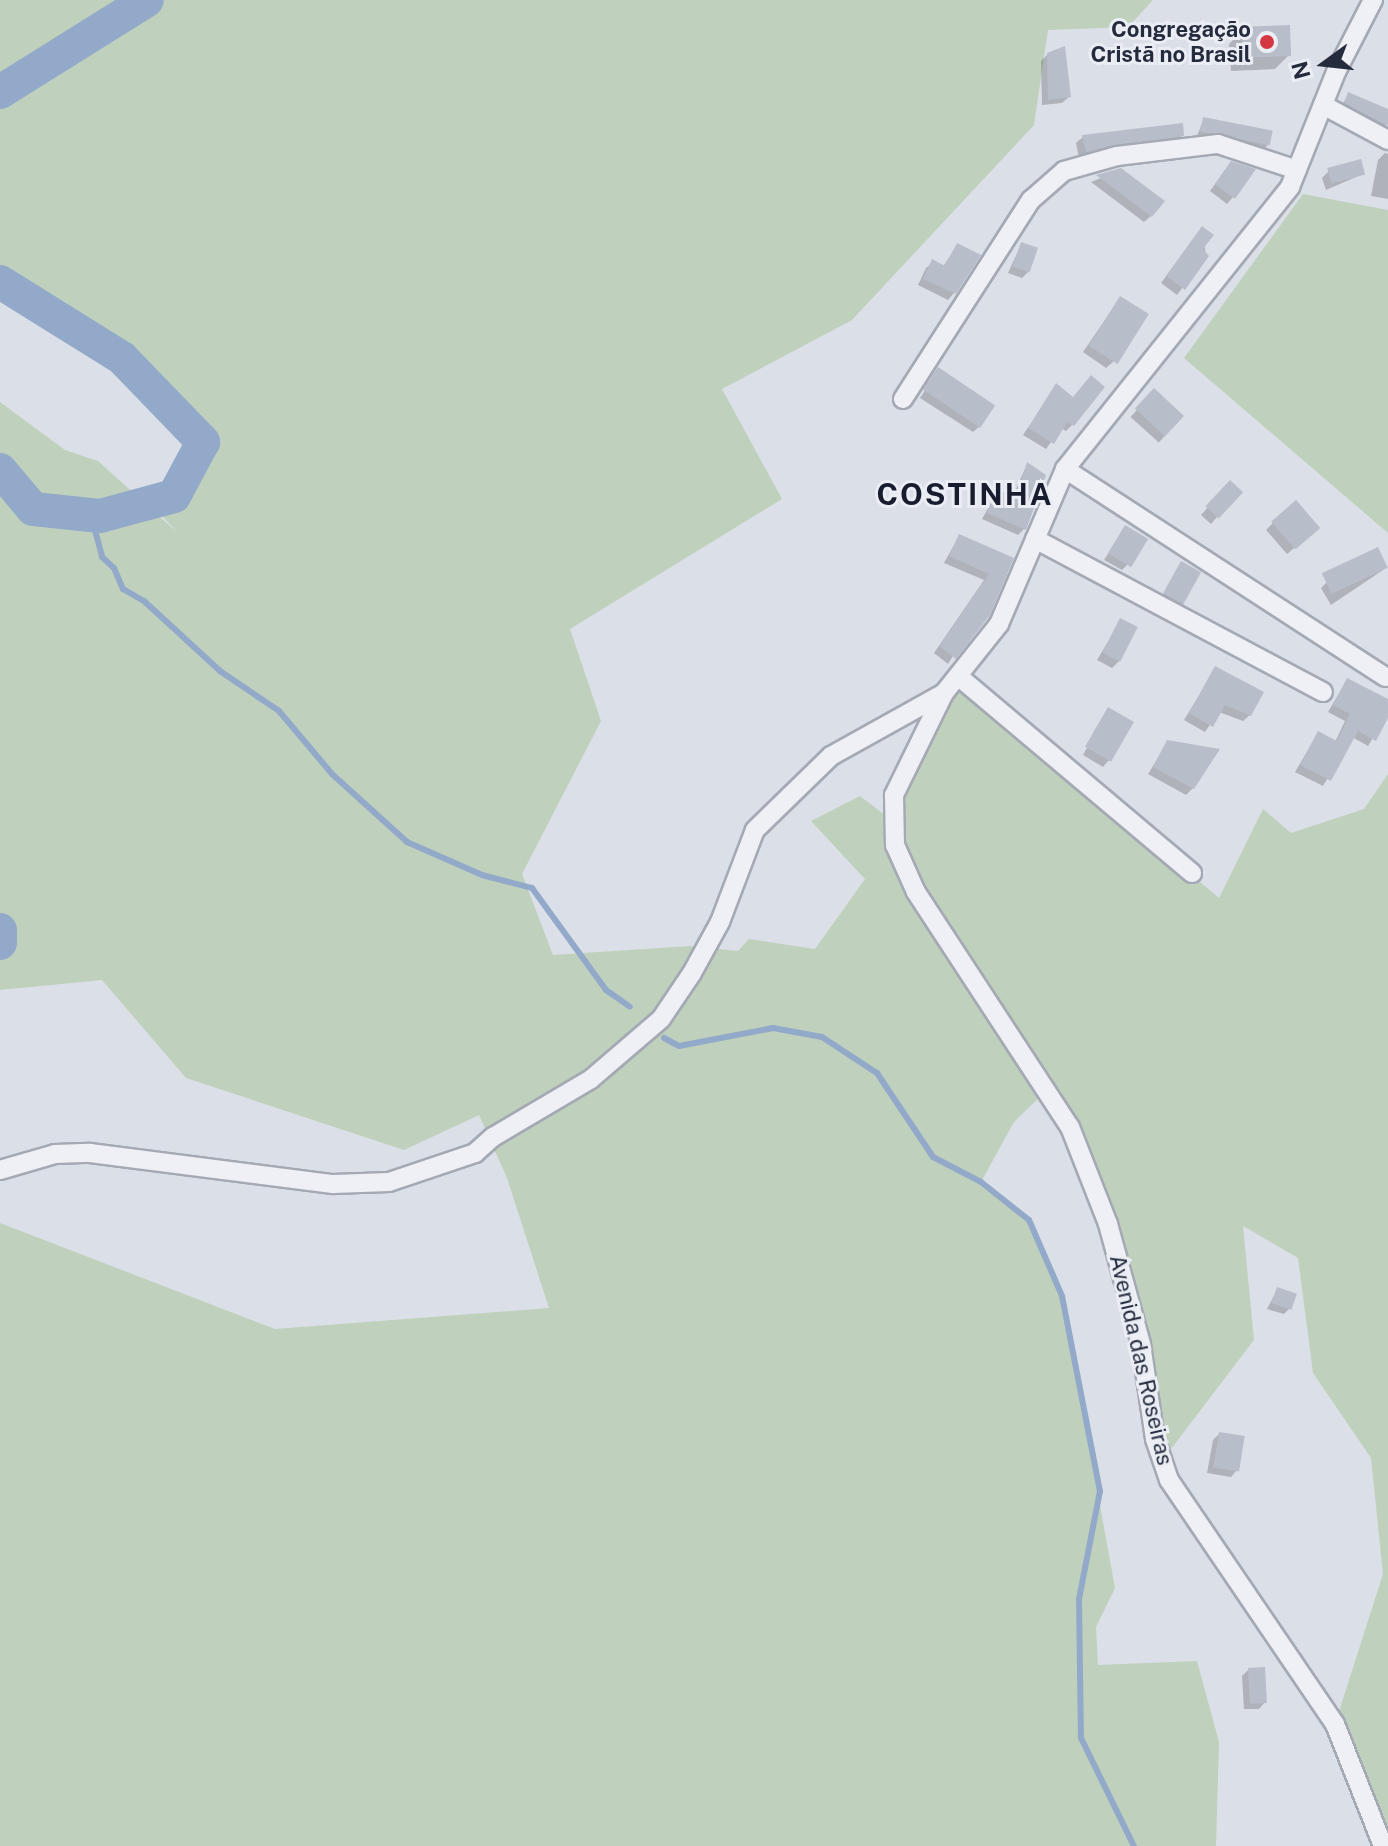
<!DOCTYPE html>
<meta charset="utf-8">
<style>
body{margin:0}
#map{position:relative;width:1388px;height:1846px;overflow:hidden;background:#dbdfe7;font-family:"Public Sans",sans-serif}
div>[style]{position:absolute}
.green>*{inset:0;background:#bfd1bc}
.shadow>*{inset:0;background:#0003;transform-origin:0 0}
.stream>*{height:6px;margin:-3px;padding:0 3px;transform-origin:3px;border-radius:3px;background:#93a9c9}
.river>*{height:34px;margin:-17px;padding:0 17px;transform-origin:17px;border-radius:17px;background:#93a9c9}
.building>*{inset:0;background:#b8bdca;transform-origin:0 0}
.roads{filter:drop-shadow(2px 0 #a4a9b4) drop-shadow(-2px 0 #a4a9b4) drop-shadow(0 2px #a4a9b4) drop-shadow(0 -2px #a4a9b4)}
.street>*{height:18px;margin:-9px;padding:0 9px;transform-origin:9px;border-radius:9px;background:#eef0f5}
.dots>*{width:22px;height:22px;translate:-50% -50%;box-sizing:border-box;border:4px solid #eaeef4;border-radius:50%}
span{translate:-50% -50%;white-space:nowrap;text-align:center;line-height:1.15;-webkit-text-stroke:6px #eaeef4;paint-order:stroke}
.poi-label{font-size:22px;color:#242b3d;font-weight:700}
.right{translate:-100% -50%;text-align:right}
.street-label{font-size:22px;color:#242b3d}
.district-label{font-size:30px;color:#171d2e;font-weight:700;letter-spacing:2px}
.north{position:absolute;left:1284px;top:24px;width:80px;height:80px;-webkit-text-stroke:6px #eaeef4;paint-order:stroke;rotate:255deg;font-size:22px;font-weight:700;line-height:32px;text-align:center;color:#242b3d}
.north::after{content:'';display:block;margin:auto;width:28px;height:36px;background:#242b3d;clip-path:polygon(50% 0,100% 100%,50% 72%,0 100%)}
</style>
<div id="map">
<div class="green">
<i style="clip-path:polygon(0 0,1153px 0,1128px 27px,1048px 30px,1034px 125px,852px 320px,722px 389px,782px 499px,570px 629px,601px 721px,522px 874px,553px 955px,690px 946px,738px 951px,749px 939px,815px 949px,865px 879px,811px 821px,860px 796px,890px 819px,958px 676px,1219px 898px,1263px 809px,1291px 833px,1364px 809px,1388px 774px,1388px 1846px,1335px 1724px,1383px 1574px,1371px 1458px,1313px 1373px,1298px 1258px,1243px 1226px,1254px 1340px,1161px 1462px,1108px 1224px,1047px 1090px,1014px 1122px,981px 1182px,1029px 1220px,1062px 1296px,1115px 1588px,1096px 1627px,1098px 1665px,1197px 1661px,1219px 1742px,1216px 1846px,0 1846px,0 1223px,275px 1329px,549px 1308px,507px 1178px,479px 1115px,404px 1150px,186px 1078px,102px 980px,0 990px,0 402px,65px 450px,98px 461px,179px 534px,149px 502px,174px 496px,197px 452px,194px 433px,122px 358px,0 282px)"></i>
<i style="clip-path:polygon(1303px 194px,1388px 210px,1388px 533px,1184px 358px)"></i>
</div>
<div class="shadow">
<i style="clip-path:polygon(1243px 30px,1289px 55px,1275px 69px,1231px 71px,1229px 44px)"></i>
<i style="clip-path:polygon(1048px 54px,1069px 97px,1062px 103px,1042px 105px,1041px 61px)"></i>
<i style="clip-path:polygon(1349px 94px,1388px 111px,1386px 125px,1380px 132px,1339px 109px)"></i>
<i style="clip-path:polygon(1204px 119px,1268px 145px,1262px 151px,1196px 138px)"></i>
<i style="clip-path:polygon(1182px 135px,1176px 142px,1079px 158px,1076px 143px,1083px 137px)"></i>
<i style="clip-path:polygon(1385px 153px,1388px 154px,1388px 199px,1371px 196px,1378px 160px)"></i>
<i style="clip-path:polygon(1121px 170px,1151px 216px,1144px 222px,1091px 182px)"></i>
<i style="clip-path:polygon(1225px 170px,1233px 197px,1227px 204px,1210px 191px)"></i>
<i style="clip-path:polygon(1329px 171px,1363px 174px,1326px 190px,1322px 178px)"></i>
<i style="clip-path:polygon(1202px 228px,1206px 256px,1177px 295px,1161px 283px)"></i>
<i style="clip-path:polygon(957px 245px,954px 293px,948px 300px,918px 285px,926px 268px,933px 262px,943px 267px)"></i>
<i style="clip-path:polygon(1021px 245px,1029px 271px,1022px 278px,1008px 273px)"></i>
<i style="clip-path:polygon(1120px 298px,1113px 362px,1106px 368px,1083px 352px)"></i>
<i style="clip-path:polygon(939px 369px,980px 426px,973px 432px,920px 398px)"></i>
<i style="clip-path:polygon(1056px 386px,1072px 425px,1066px 431px,1061px 428px,1046px 449px,1023px 435px)"></i>
<i style="left:1154px;top:391px;width:38px;height:35px;rotate:42deg"></i>
<i style="clip-path:polygon(1027px 464px,1024px 529px,1018px 535px,982px 519px,998px 491px,1012px 498px)"></i>
<i style="clip-path:polygon(1230px 483px,1217px 517px,1211px 524px,1201px 515px)"></i>
<i style="clip-path:polygon(1273px 523px,1311px 534px,1287px 554px,1266px 530px)"></i>
<i style="clip-path:polygon(1125px 527px,1129px 563px,1122px 570px,1104px 560px)"></i>
<i style="clip-path:polygon(959px 536px,1012px 559px,948px 664px,934px 653px,984px 580px,944px 563px)"></i>
<i style="clip-path:polygon(1181px 563px,1183px 604px,1177px 610px,1160px 601px)"></i>
<i style="clip-path:polygon(1386px 568px,1331px 605px,1321px 588px,1327px 582px)"></i>
<i style="clip-path:polygon(1121px 620px,1119px 661px,1112px 668px,1097px 660px)"></i>
<i style="clip-path:polygon(1216px 668px,1250px 715px,1243px 721px,1219px 712px,1205px 732px,1184px 720px)"></i>
<i style="clip-path:polygon(1347px 680px,1388px 701px,1388px 713px,1368px 746px,1352px 737px,1323px 786px,1295px 772px,1318px 733px,1335px 742px,1345px 721px,1328px 712px)"></i>
<i style="clip-path:polygon(1108px 710px,1109px 760px,1103px 767px,1083px 755px)"></i>
<i style="clip-path:polygon(1168px 742px,1193px 788px,1186px 795px,1148px 774px)"></i>
<i style="clip-path:polygon(1277px 1290px,1290px 1308px,1284px 1314px,1267px 1309px)"></i>
<i style="clip-path:polygon(1219px 1434px,1237px 1470px,1231px 1477px,1207px 1473px,1213px 1440px)"></i>
<i style="clip-path:polygon(1249px 1669px,1265px 1702px,1259px 1709px,1244px 1709px,1242px 1676px)"></i>
</div>
<div class="stream">
<i style="left:100px;top:516px;width:15px;rotate:110deg"></i>
<i style="left:95px;top:530px;width:28px;rotate:75deg"></i>
<i style="left:102px;top:557px;width:16px;rotate:43deg"></i>
<i style="left:114px;top:568px;width:23px;rotate:67deg"></i>
<i style="left:123px;top:589px;width:24px;rotate:30deg"></i>
<i style="left:144px;top:601px;width:103px;rotate:42.6deg"></i>
<i style="left:220px;top:671px;width:71px;rotate:34.1deg"></i>
<i style="left:279px;top:711px;width:82px;rotate:49.9deg"></i>
<i style="left:332px;top:774px;width:101px;rotate:42.2deg"></i>
<i style="left:407px;top:842px;width:82px;rotate:23.7deg"></i>
<i style="left:482px;top:875px;width:52px;rotate:14.6deg"></i>
<i style="left:532px;top:888px;width:126px;rotate:54deg"></i>
<i style="left:606px;top:990px;width:29px;rotate:35deg"></i>
<i style="left:664px;top:1038px;width:17px;rotate:28deg"></i>
<i style="left:679px;top:1046px;width:96px;rotate:-10.8deg"></i>
<i style="left:773px;top:1028px;width:50px;rotate:10.4deg"></i>
<i style="left:822px;top:1037px;width:66px;rotate:33.2deg"></i>
<i style="left:877px;top:1073px;width:101px;rotate:56.3deg"></i>
<i style="left:933px;top:1157px;width:54px;rotate:27.5deg"></i>
<i style="left:981px;top:1182px;width:61px;rotate:38.4deg"></i>
<i style="left:1029px;top:1220px;width:83px;rotate:66.5deg"></i>
<i style="left:1062px;top:1296px;width:199px;rotate:79deg"></i>
<i style="left:1100px;top:1491px;width:110px;rotate:101deg"></i>
<i style="left:1079px;top:1599px;width:139px;rotate:89.2deg"></i>
<i style="left:1081px;top:1738px;width:120px;rotate:63.9deg"></i>
</div>
<div class="river">
<i style="left:0;top:92px;width:173px;rotate:-32deg"></i>
<i style="left:0;top:282px;width:144px;rotate:31.9deg"></i>
<i style="left:122px;top:358px;width:117px;rotate:46deg"></i>
<i style="left:203px;top:442px;width:61px;rotate:118.2deg"></i>
<i style="left:174px;top:496px;width:77px;rotate:164.9deg"></i>
<i style="left:100px;top:516px;width:67px;rotate:-174deg"></i>
<i style="left:33px;top:509px;width:51px;rotate:-130.2deg"></i>
<i style="left:0;top:930px;width:13px;rotate:90deg"></i>
</div>
<div class="building">
<i style="left:1290px;top:25px;width:31px;height:48px;rotate:88deg"></i>
<i style="clip-path:polygon(1065px 46px,1071px 97px,1048px 100px,1047px 53px)"></i>
<i style="clip-path:polygon(1348px 92px,1388px 109px,1388px 126px,1344px 103px)"></i>
<i style="left:1203px;top:117px;width:71px;height:15px;rotate:11deg"></i>
<i style="clip-path:polygon(1183px 123px,1184px 136px,1086px 152px,1082px 135px)"></i>
<i style="left:1361px;top:159px;width:16px;height:35px;rotate:75deg"></i>
<i style="clip-path:polygon(1231px 161px,1256px 169px,1235px 199px,1215px 184px)"></i>
<i style="clip-path:polygon(1121px 168px,1165px 201px,1152px 217px,1096px 175px)"></i>
<i style="clip-path:polygon(1202px 226px,1214px 235px,1203px 249px,1209px 256px,1185px 290px,1166px 276px)"></i>
<i style="left:1021px;top:242px;width:18px;height:26px;rotate:19deg"></i>
<i style="clip-path:polygon(957px 243px,981px 255px,956px 294px,923px 279px,932px 259px,945px 266px)"></i>
<i style="left:1120px;top:296px;width:34px;height:59px;rotate:32deg"></i>
<i style="left:938px;top:367px;width:69px;height:27px;rotate:34deg"></i>
<i style="clip-path:polygon(1091px 375px,1105px 387px,1074px 426px,1067px 422px,1054px 444px,1028px 428px,1056px 383px,1073px 397px)"></i>
<i style="left:1154px;top:388px;width:41px;height:28px;rotate:43deg"></i>
<i style="clip-path:polygon(1027px 462px,1046px 475px,1026px 530px,987px 513px,997px 489px,1016px 497px)"></i>
<i style="left:1230px;top:480px;width:18px;height:36px;rotate:43deg"></i>
<i style="left:1296px;top:500px;width:37px;height:33px;rotate:49deg"></i>
<i style="left:1125px;top:525px;width:27px;height:33px;rotate:31deg"></i>
<i style="clip-path:polygon(959px 534px,1014px 558px,990px 615px,956px 659px,939px 646px,989px 574px,949px 556px)"></i>
<i style="left:1378px;top:547px;width:23px;height:62px;rotate:65deg"></i>
<i style="left:1181px;top:561px;width:23px;height:37px;rotate:29deg"></i>
<i style="left:1120px;top:618px;width:20px;height:39px;rotate:27deg"></i>
<i style="clip-path:polygon(1215px 666px,1264px 692px,1251px 716px,1225px 705px,1213px 727px,1189px 713px)"></i>
<i style="clip-path:polygon(1347px 678px,1388px 699px,1388px 718px,1376px 741px,1358px 731px,1331px 781px,1300px 765px,1318px 731px,1337px 741px,1350px 714px,1333px 705px)"></i>
<i style="left:1108px;top:707px;width:30px;height:46px;rotate:30deg"></i>
<i style="clip-path:polygon(1167px 740px,1220px 749px,1194px 789px,1153px 767px)"></i>
<i style="left:1277px;top:1287px;width:21px;height:17px;rotate:19deg"></i>
<i style="left:1219px;top:1432px;width:26px;height:36px;rotate:9deg"></i>
<i style="left:1265px;top:1667px;width:36px;height:17px;rotate:87deg"></i>
</div>
<div class="roads">
<div class="street">
<i style="left:1323px;top:105px;width:74px;rotate:28.3deg"></i>
<i style="left:903px;top:399px;width:237px;rotate:-57.3deg"></i>
<i style="left:1031px;top:200px;width:44px;rotate:-41.3deg"></i>
<i style="left:1064px;top:171px;width:55px;rotate:-15.8deg"></i>
<i style="left:1117px;top:156px;width:102px;rotate:-6.8deg"></i>
<i style="left:1218px;top:144px;width:83px;rotate:18.2deg"></i>
<i style="left:1065px;top:469px;width:382px;rotate:33deg"></i>
<i style="left:1035px;top:539px;width:326px;rotate:28deg"></i>
<i style="left:958px;top:676px;width:306px;rotate:40.1deg"></i>
<i style="left:944px;top:693px;width:114px;rotate:116.1deg"></i>
<i style="left:894px;top:795px;width:50px;rotate:88.9deg"></i>
<i style="left:895px;top:845px;width:51px;rotate:65.9deg"></i>
<i style="left:916px;top:892px;width:281px;rotate:56.8deg"></i>
<i style="left:1070px;top:1127px;width:104px;rotate:68.6deg"></i>
<i style="left:1108px;top:1224px;width:124px;rotate:74.6deg"></i>
<i style="left:1141px;top:1344px;width:96px;rotate:81.6deg"></i>
<i style="left:1155px;top:1439px;width:43px;rotate:71.1deg"></i>
<i style="left:1169px;top:1480px;width:295px;rotate:55.8deg"></i>
<i style="left:1335px;top:1724px;width:131px;rotate:68.5deg"></i>
<i style="left:0;top:1170px;width:57px;rotate:-16.2deg"></i>
<i style="left:55px;top:1154px;width:35px;rotate:-2deg"></i>
<i style="left:90px;top:1153px;width:245px;rotate:7.3deg"></i>
<i style="left:333px;top:1184px;width:56px;rotate:-2deg"></i>
<i style="left:389px;top:1182px;width:91px;rotate:-18.6deg"></i>
<i style="left:475px;top:1153px;width:24px;rotate:-42deg"></i>
<i style="left:493px;top:1137px;width:114px;rotate:-30.6deg"></i>
<i style="left:591px;top:1079px;width:92px;rotate:-40.6deg"></i>
<i style="left:661px;top:1019px;width:55px;rotate:-56deg"></i>
<i style="left:692px;top:973px;width:58px;rotate:-61.2deg"></i>
<i style="left:720px;top:922px;width:98px;rotate:-69.2deg"></i>
<i style="left:755px;top:830px;width:106px;rotate:-44.2deg"></i>
<i style="left:831px;top:756px;width:129px;rotate:-29.1deg"></i>
<i style="left:944px;top:693px;width:88px;rotate:-51.4deg"></i>
<i style="left:999px;top:624px;width:168px;rotate:-66.9deg"></i>
<i style="left:1065px;top:469px;width:361px;rotate:-51.4deg"></i>
<i style="left:1290px;top:187px;width:124px;rotate:-68.2deg"></i>
<i style="left:1336px;top:72px;width:81px;rotate:-62.8deg"></i>
</div>
</div>
<div class="dots">
<i style="left:1267px;top:42px;background:#d53741"></i>
</div>
<div class="poi-label">
<span class="right" style="left:1251px;top:42px">Congregação<br>Cristã no Brasil</span>
</div>
<div class="street-label">
<span style="left:1141px;top:1360px;rotate:77deg">Avenida das Roseiras</span>
</div>
<div class="district-label">
<span style="left:965px;top:494px">COSTINHA</span>
</div>
<div class="north">N</div>
</div>
